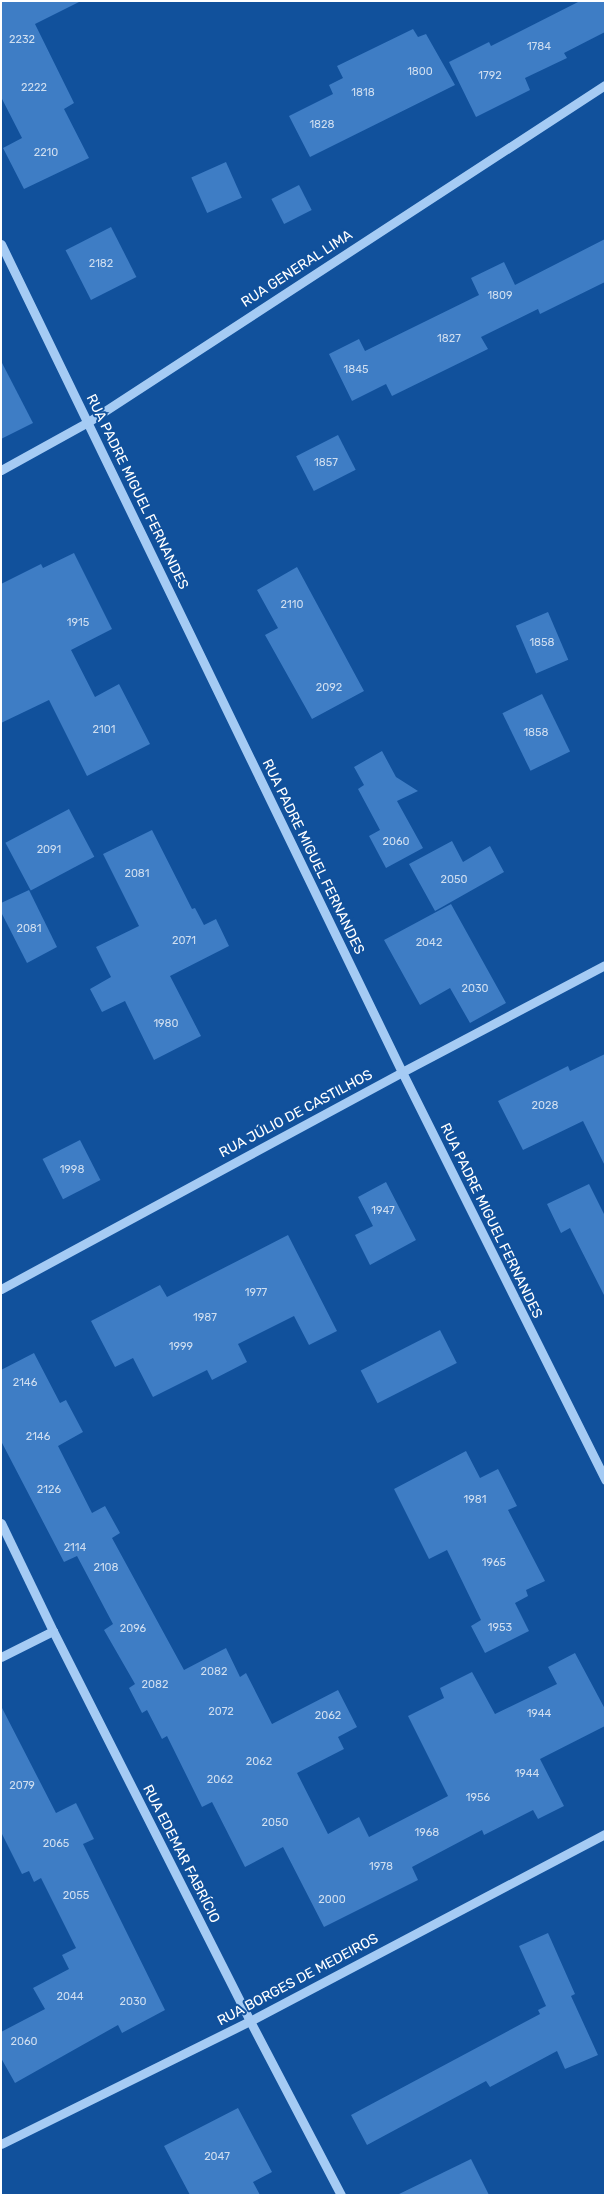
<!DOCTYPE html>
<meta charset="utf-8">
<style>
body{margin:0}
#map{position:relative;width:606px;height:2196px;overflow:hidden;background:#11519c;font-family:Rubik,sans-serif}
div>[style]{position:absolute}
.building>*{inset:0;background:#3e7dc5;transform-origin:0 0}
.minor>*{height:9px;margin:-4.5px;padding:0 4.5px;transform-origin:4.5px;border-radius:4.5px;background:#a5cbf4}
span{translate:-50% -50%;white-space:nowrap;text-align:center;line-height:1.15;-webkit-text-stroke:4px #11519c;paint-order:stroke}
.number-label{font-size:11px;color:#cfdef0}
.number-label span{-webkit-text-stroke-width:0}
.street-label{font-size:14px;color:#fff}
.frame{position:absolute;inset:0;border:2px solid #fff;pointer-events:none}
</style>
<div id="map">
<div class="building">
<i style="clip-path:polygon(1px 1px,81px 1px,35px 24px,74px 103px,64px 109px,89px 158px,24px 189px,3px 148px,22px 138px,1px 97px)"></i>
<i style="clip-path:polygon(580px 1px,605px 1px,605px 32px,564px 53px,567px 58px,525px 78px,530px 90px,476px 117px,449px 62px,489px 42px,491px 46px)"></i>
<i style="clip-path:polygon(413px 29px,418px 37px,426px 34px,455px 85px,310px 157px,289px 116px,333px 94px,329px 85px,343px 78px,337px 66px)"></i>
<i style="left:226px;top:162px;width:39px;height:38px;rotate:66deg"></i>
<i style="left:299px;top:185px;width:28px;height:31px;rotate:63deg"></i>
<i style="left:111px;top:227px;width:56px;height:51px;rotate:63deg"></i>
<i style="clip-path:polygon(605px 239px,605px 282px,540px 314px,538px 309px,481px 337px,488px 349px,392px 396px,386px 384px,352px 401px,329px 354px,359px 339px,365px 351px,479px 295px,471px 278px,504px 262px,515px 285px)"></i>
<i style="clip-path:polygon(1px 361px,33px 423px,1px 439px)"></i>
<i style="left:338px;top:435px;width:39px;height:47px;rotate:63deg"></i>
<i style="clip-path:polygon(74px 553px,112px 629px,71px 650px,95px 697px,119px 684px,150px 744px,87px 776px,49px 700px,1px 723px,1px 584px,41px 564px,43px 568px)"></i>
<i style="clip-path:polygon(297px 567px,364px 691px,312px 719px,265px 635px,278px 628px,257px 590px)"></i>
<i style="left:548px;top:612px;width:52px;height:35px;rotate:67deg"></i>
<i style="left:542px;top:694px;width:64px;height:44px;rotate:64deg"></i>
<i style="clip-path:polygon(382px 751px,396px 777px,418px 791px,397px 801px,423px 848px,386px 868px,369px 836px,380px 830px,358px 789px,364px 785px,354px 767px)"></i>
<i style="left:69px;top:809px;width:54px;height:72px;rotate:62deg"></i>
<i style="clip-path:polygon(152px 830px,192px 909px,195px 908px,204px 925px,216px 919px,229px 946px,170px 976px,201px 1036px,154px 1060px,125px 1001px,102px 1012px,90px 989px,111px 977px,96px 947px,139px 926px,103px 854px)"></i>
<i style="clip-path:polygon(452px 841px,463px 862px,490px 846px,504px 872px,435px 911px,409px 864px)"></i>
<i style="clip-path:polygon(29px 890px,57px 947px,27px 963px,1px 912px,1px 903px)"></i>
<i style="clip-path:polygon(451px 904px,506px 1003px,470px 1023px,450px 988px,420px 1005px,384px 940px)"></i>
<i style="clip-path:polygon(605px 1054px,605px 1166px,583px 1121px,523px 1150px,498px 1101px,568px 1066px,570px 1071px)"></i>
<i style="left:80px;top:1140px;width:45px;height:42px;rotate:63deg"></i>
<i style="clip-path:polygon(386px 1182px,416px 1240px,370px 1265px,355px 1235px,373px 1226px,358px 1197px)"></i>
<i style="clip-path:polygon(589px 1184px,605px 1216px,605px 1297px,570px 1228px,561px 1233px,547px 1204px)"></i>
<i style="clip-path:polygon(288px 1235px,337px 1331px,309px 1345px,294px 1316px,238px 1344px,247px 1362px,212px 1380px,207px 1370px,153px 1397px,133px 1358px,115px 1367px,91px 1321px,160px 1285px,167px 1297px)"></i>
<i style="left:440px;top:1330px;width:37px;height:89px;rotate:63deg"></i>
<i style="clip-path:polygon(34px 1353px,60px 1403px,66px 1400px,83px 1432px,58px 1446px,92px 1513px,105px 1506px,120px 1533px,112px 1538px,184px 1670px,226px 1648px,240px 1677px,246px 1673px,272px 1724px,338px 1690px,357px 1727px,338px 1737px,344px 1749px,297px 1773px,328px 1834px,359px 1817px,369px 1837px,448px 1796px,408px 1716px,444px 1698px,440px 1688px,472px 1672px,495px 1714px,557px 1684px,548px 1667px,575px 1653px,605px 1709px,605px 1726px,540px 1759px,564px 1806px,538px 1819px,533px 1810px,484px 1835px,482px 1830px,412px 1867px,418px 1880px,324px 1927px,283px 1847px,245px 1867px,212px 1802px,202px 1807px,167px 1736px,162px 1739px,147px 1710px,142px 1713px,129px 1688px,135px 1684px,104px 1630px,113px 1624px,77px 1556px,64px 1562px,1px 1441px,1px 1370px)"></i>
<i style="clip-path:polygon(466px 1451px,480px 1478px,498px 1469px,517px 1506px,508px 1510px,545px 1581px,526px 1590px,528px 1596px,515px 1603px,529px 1631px,485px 1653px,471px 1626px,481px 1620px,447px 1550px,429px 1559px,394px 1489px)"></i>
<i style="clip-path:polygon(1px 1706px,56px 1813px,76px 1803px,94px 1839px,83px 1844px,165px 2010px,122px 2033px,118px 2025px,15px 2083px,1px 2058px,1px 2032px,45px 2009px,33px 1988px,69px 1969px,62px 1955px,76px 1948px,41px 1878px,34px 1882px,29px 1871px,22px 1874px,1px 1832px)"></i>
<i style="clip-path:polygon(548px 1933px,575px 1994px,571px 1996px,598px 2055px,565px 2069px,557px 2051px,490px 2087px,486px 2081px,367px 2145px,351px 2115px,540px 2014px,538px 2010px,546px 2006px,519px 1946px)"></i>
<i style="clip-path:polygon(238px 2108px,272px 2172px,253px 2182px,260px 2195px,190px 2195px,164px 2146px)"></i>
<i style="clip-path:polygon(471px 2159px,489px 2195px,397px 2195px)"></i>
</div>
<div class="minor">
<i style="left:1px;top:244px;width:920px;rotate:64.16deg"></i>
<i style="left:402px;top:1072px;width:456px;rotate:63.5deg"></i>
<i style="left:1px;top:470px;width:99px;rotate:-28.9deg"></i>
<i style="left:88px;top:422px;width:617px;rotate:-33.1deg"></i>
<i style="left:1px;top:1289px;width:456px;rotate:-28.4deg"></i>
<i style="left:402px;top:1072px;width:229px;rotate:-27.8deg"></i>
<i style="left:1px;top:1523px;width:120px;rotate:64.3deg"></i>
<i style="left:53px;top:1631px;width:437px;rotate:63.2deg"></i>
<i style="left:250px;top:2021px;width:196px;rotate:62.4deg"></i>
<i style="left:1px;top:1657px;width:58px;rotate:-26.6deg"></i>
<i style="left:1px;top:2144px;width:278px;rotate:-26.3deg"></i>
<i style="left:250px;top:2021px;width:401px;rotate:-27.8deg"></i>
</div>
<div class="number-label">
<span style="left:22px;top:40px">2232</span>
<span style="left:539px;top:47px">1784</span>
<span style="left:420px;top:72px">1800</span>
<span style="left:490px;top:76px">1792</span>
<span style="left:34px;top:88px">2222</span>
<span style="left:363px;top:93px">1818</span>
<span style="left:322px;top:125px">1828</span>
<span style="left:46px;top:153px">2210</span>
<span style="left:101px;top:264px">2182</span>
<span style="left:500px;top:296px">1809</span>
<span style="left:449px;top:339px">1827</span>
<span style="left:356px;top:370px">1845</span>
<span style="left:326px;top:463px">1857</span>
<span style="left:292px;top:605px">2110</span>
<span style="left:78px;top:623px">1915</span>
<span style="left:542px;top:643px">1858</span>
<span style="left:329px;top:688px">2092</span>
<span style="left:104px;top:730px">2101</span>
<span style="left:536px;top:733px">1858</span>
<span style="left:396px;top:842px">2060</span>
<span style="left:49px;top:850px">2091</span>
<span style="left:137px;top:874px">2081</span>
<span style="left:454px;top:880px">2050</span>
<span style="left:29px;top:929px">2081</span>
<span style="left:184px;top:941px">2071</span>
<span style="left:429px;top:943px">2042</span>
<span style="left:475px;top:989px">2030</span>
<span style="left:166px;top:1024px">1980</span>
<span style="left:545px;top:1106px">2028</span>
<span style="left:72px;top:1170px">1998</span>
<span style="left:383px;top:1211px">1947</span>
<span style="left:256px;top:1293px">1977</span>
<span style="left:205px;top:1318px">1987</span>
<span style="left:181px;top:1347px">1999</span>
<span style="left:25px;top:1383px">2146</span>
<span style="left:38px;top:1437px">2146</span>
<span style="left:49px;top:1490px">2126</span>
<span style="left:475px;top:1500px">1981</span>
<span style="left:75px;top:1548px">2114</span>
<span style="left:494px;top:1563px">1965</span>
<span style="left:106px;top:1568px">2108</span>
<span style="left:500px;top:1628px">1953</span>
<span style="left:133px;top:1629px">2096</span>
<span style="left:214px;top:1672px">2082</span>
<span style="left:155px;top:1685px">2082</span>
<span style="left:221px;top:1712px">2072</span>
<span style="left:539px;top:1714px">1944</span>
<span style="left:328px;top:1716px">2062</span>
<span style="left:259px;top:1762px">2062</span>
<span style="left:527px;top:1774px">1944</span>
<span style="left:220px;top:1780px">2062</span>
<span style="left:22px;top:1786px">2079</span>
<span style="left:478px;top:1798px">1956</span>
<span style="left:275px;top:1823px">2050</span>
<span style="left:427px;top:1833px">1968</span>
<span style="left:56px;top:1844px">2065</span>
<span style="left:381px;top:1867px">1978</span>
<span style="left:76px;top:1896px">2055</span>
<span style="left:332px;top:1900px">2000</span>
<span style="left:70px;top:1997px">2044</span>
<span style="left:133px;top:2002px">2030</span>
<span style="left:24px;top:2042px">2060</span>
<span style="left:217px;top:2157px">2047</span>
</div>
<div class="street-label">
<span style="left:297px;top:269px;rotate:-33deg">RUA GENERAL LIMA</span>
<span style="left:137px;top:492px;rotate:64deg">RUA PADRE MIGUEL FERNANDES</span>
<span style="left:313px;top:857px;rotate:64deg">RUA PADRE MIGUEL FERNANDES</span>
<span style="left:296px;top:1114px;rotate:-28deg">RUA JÚLIO DE CASTILHOS</span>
<span style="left:491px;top:1221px;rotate:64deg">RUA PADRE MIGUEL FERNANDES</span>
<span style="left:181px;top:1854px;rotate:63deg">RUA EDEMAR FABRÍCIO</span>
<span style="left:298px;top:1980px;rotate:-28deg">RUA BORGES DE MEDEIROS</span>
</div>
<div class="frame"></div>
</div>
